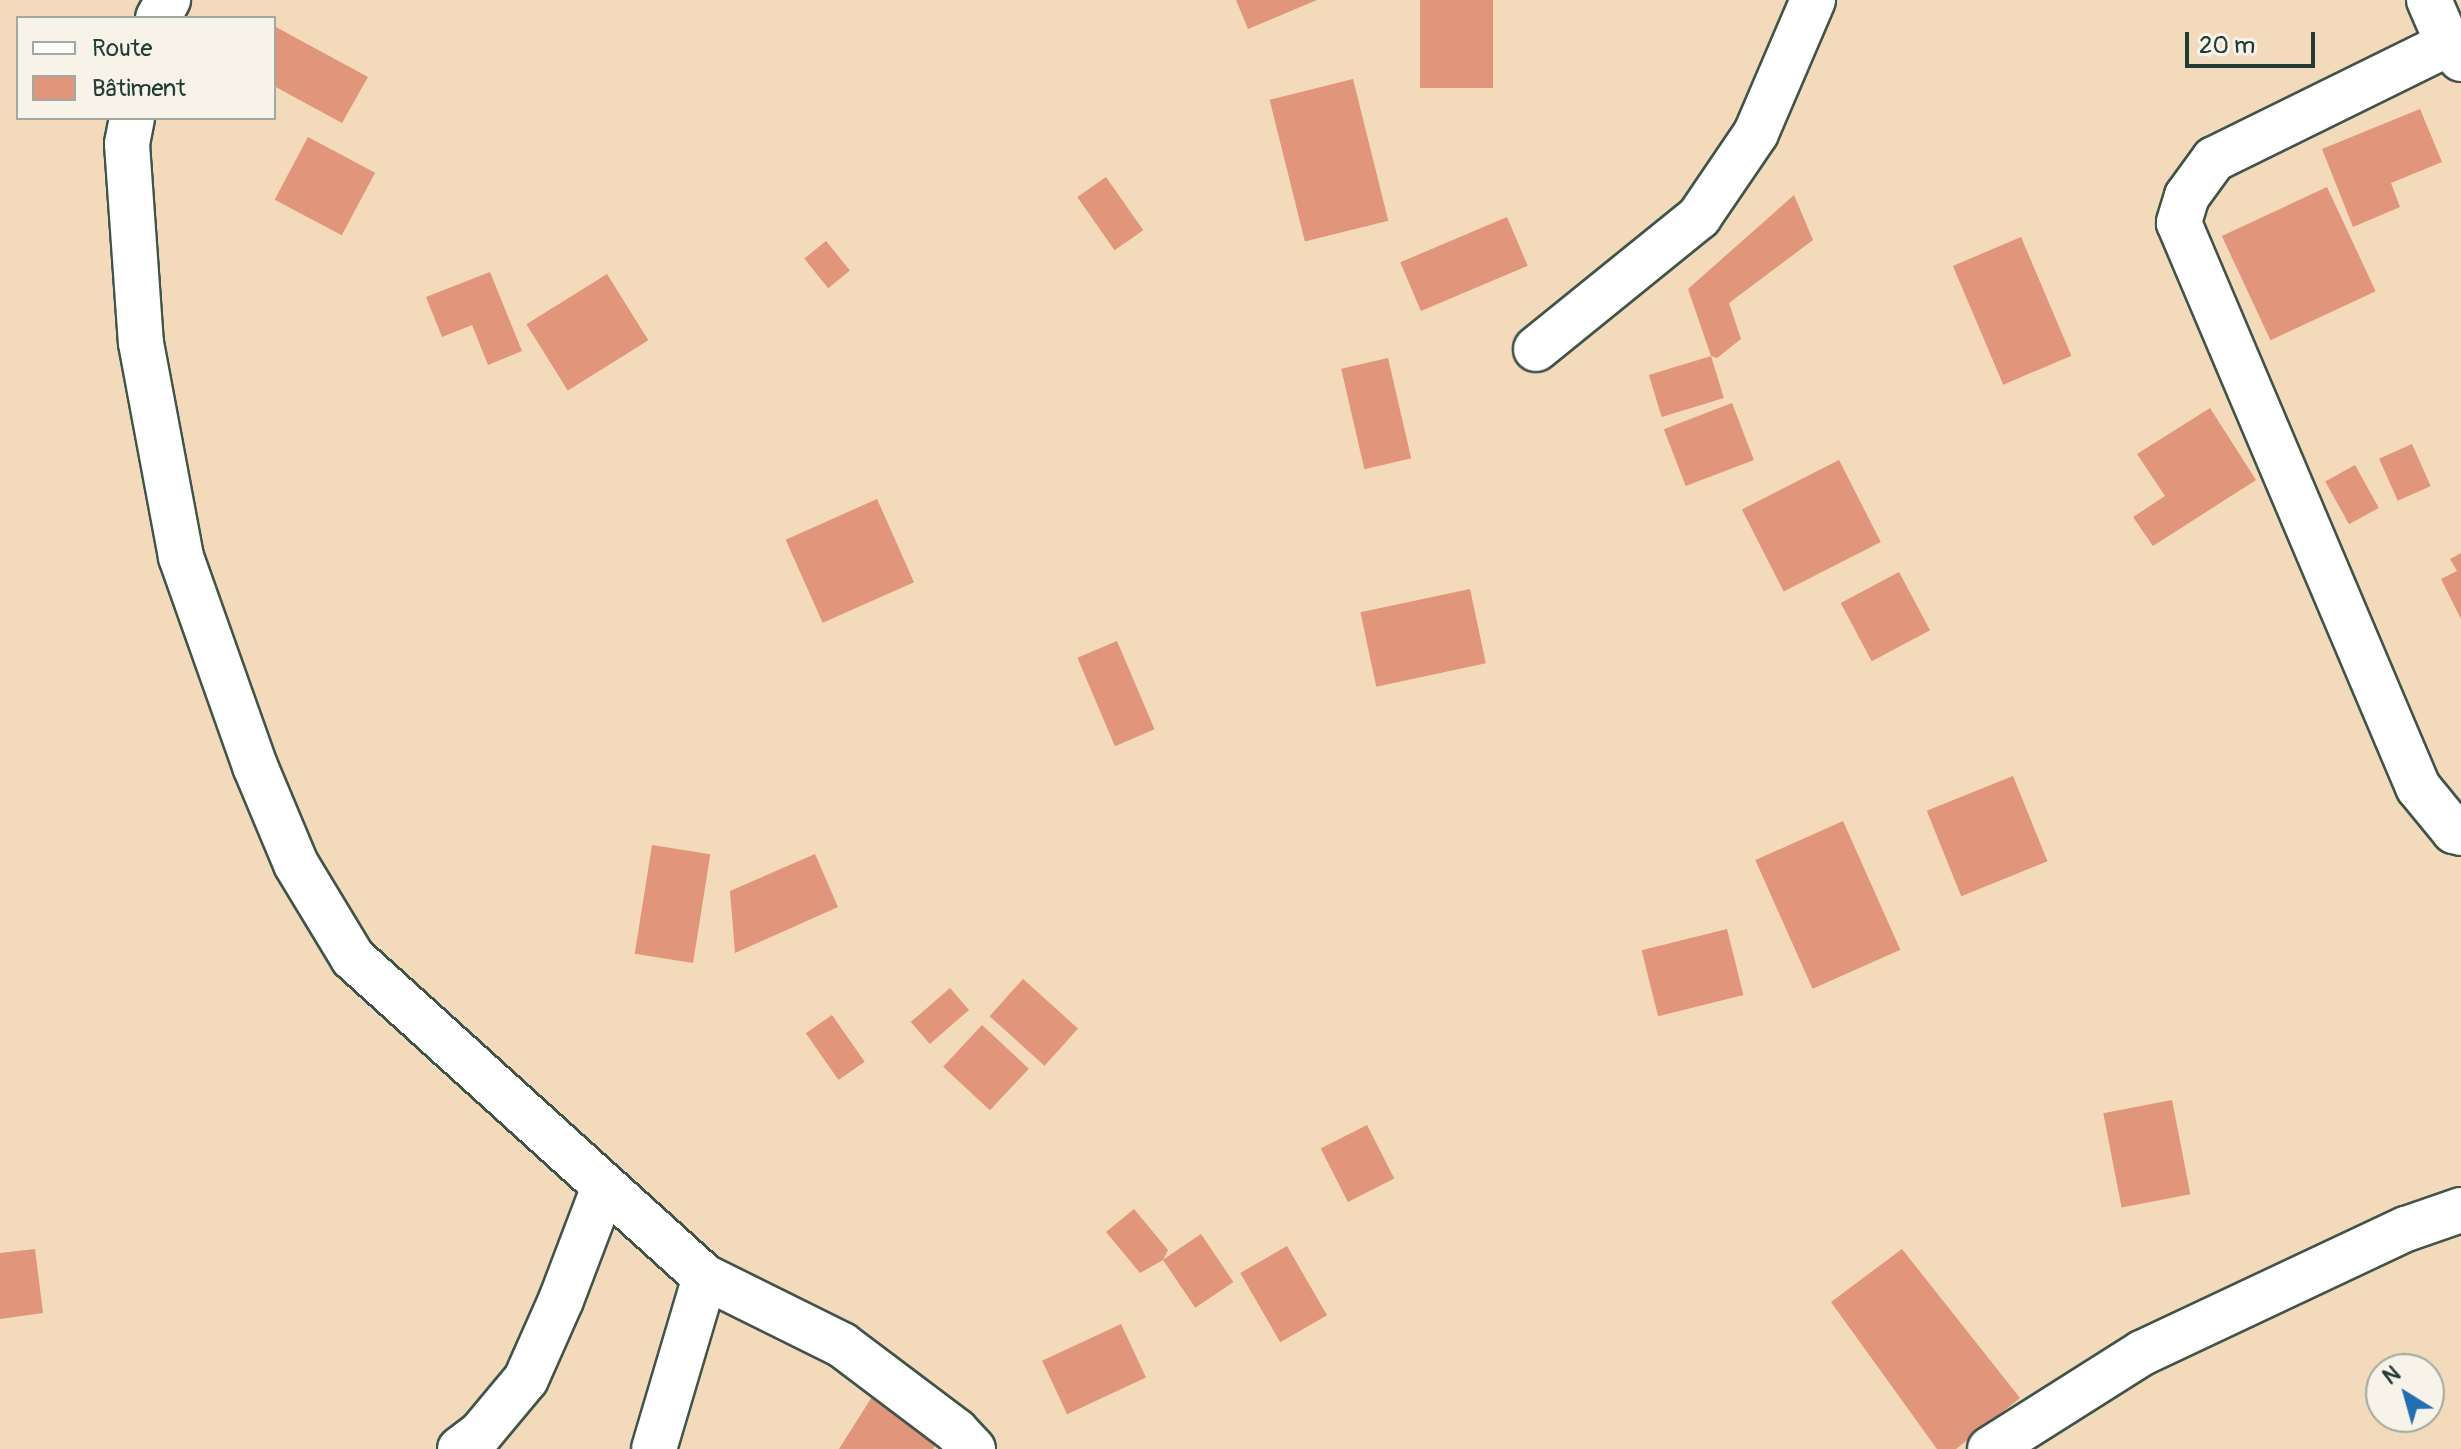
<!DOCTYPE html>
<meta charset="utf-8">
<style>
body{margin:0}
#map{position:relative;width:2461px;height:1449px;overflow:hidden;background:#f2dabb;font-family:Pangolin,sans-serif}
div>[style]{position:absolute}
.building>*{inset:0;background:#e1957a;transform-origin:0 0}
.roads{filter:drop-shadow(2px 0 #3f5548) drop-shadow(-2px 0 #3f5548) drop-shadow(0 2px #3f5548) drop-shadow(0 -2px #3f5548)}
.minor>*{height:44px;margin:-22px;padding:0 22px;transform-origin:22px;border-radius:22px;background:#fff}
span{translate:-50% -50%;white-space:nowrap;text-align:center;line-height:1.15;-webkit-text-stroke:6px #f7f3e8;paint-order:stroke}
.legend{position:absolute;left:16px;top:16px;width:260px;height:104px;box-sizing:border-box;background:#f7f3e8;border:2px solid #a1aaa0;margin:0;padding:10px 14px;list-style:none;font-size:24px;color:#1f3d34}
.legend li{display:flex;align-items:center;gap:16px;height:40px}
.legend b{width:40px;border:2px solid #a1aaa0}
.north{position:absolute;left:2365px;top:1353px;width:80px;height:80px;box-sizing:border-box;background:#f7f3e8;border:2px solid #a1aaa0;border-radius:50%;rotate:323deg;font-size:22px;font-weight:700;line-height:32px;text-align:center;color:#1f3d34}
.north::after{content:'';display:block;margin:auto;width:28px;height:36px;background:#1f6fb2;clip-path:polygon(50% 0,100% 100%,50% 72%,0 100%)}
.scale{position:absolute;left:2185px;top:32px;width:130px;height:36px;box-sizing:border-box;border:4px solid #1f3d34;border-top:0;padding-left:10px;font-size:24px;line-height:28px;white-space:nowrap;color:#1f3d34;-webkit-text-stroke:6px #f7f3e8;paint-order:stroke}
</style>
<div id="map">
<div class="building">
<i style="clip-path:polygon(1236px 0,1317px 0,1248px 29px)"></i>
<i style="left:1420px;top:0;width:73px;height:88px"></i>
<i style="clip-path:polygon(274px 26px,368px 77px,342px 123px,274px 86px)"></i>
<i style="left:1353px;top:79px;width:146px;height:86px;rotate:76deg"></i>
<i style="clip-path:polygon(2420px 109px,2442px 162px,2391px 183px,2400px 207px,2353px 227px,2322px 149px)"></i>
<i style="left:308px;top:137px;width:76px;height:71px;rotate:28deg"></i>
<i style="left:1106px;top:177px;width:65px;height:35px;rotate:55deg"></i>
<i style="left:2327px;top:187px;width:115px;height:116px;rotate:65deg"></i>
<i style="clip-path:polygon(1794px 195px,1813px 240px,1729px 303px,1741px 339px,1717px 358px,1711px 356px,1688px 289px)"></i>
<i style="left:1507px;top:217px;width:53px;height:116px;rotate:67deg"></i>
<i style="left:2021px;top:237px;width:129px;height:74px;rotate:67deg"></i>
<i style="left:826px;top:241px;width:38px;height:28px;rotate:51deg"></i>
<i style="clip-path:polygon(490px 272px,522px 351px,488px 365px,472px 325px,442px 337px,426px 297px)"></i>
<i style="left:607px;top:274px;width:78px;height:95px;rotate:58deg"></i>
<i style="left:1711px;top:356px;width:44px;height:65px;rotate:73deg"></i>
<i style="left:1388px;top:358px;width:103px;height:48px;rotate:77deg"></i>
<i style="left:1732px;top:403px;width:61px;height:73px;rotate:69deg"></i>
<i style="clip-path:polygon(2210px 408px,2256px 480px,2153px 546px,2133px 517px,2165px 496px,2137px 454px)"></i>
<i style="left:2412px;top:444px;width:46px;height:36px;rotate:66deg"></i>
<i style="left:1839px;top:460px;width:92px;height:109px;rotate:63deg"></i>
<i style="left:2355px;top:465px;width:49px;height:34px;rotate:61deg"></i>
<i style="left:877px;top:499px;width:91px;height:100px;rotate:66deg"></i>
<i style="clip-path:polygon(2461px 553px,2461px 619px,2441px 579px,2457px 571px,2450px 559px)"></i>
<i style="left:1899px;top:572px;width:66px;height:66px;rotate:62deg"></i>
<i style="left:1470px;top:589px;width:76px;height:112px;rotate:78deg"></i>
<i style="left:1117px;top:641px;width:96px;height:43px;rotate:67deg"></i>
<i style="left:2013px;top:776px;width:92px;height:93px;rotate:68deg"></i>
<i style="left:1843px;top:821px;width:141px;height:96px;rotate:66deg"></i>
<i style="left:652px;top:845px;width:59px;height:110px;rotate:9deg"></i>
<i style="clip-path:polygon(815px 854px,838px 907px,735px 953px,730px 891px)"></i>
<i style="left:1727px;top:929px;width:68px;height:88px;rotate:76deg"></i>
<i style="left:1023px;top:979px;width:74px;height:50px;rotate:42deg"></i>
<i style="left:950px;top:988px;width:29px;height:52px;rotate:49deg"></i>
<i style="left:832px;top:1015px;width:57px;height:32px;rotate:55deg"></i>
<i style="left:982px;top:1025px;width:64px;height:57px;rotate:43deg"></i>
<i style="left:2172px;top:1100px;width:96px;height:70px;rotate:79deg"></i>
<i style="left:1367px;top:1125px;width:60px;height:52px;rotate:63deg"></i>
<i style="clip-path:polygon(1134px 1209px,1168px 1250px,1163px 1260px,1140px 1273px,1106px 1232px)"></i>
<i style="left:1201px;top:1234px;width:58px;height:46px;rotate:56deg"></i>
<i style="left:1287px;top:1246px;width:80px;height:54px;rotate:60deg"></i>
<i style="clip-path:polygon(35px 1249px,43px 1313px,0 1319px,0 1253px)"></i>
<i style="clip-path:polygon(1902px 1249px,2020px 1398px,1956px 1449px,1937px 1449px,1831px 1302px)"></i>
<i style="left:1121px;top:1324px;width:59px;height:87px;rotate:65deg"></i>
<i style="clip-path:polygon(875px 1392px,942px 1435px,933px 1449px,839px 1449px)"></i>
</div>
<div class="roads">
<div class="minor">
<i style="left:2429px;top:0;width:48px;rotate:66.6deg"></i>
<i style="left:2448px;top:44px;width:20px;rotate:49deg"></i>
<i style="left:158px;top:18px;width:21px;rotate:-61deg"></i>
<i style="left:2448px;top:44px;width:261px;rotate:153.8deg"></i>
<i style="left:2214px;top:159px;width:46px;rotate:126.1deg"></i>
<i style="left:2187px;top:196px;width:28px;rotate:107deg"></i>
<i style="left:2179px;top:223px;width:613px;rotate:67.03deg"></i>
<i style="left:2418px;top:787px;width:57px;rotate:50.7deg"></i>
<i style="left:2454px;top:831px;width:7px;rotate:16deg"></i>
<i style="left:132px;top:118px;width:26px;rotate:101deg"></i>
<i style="left:127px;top:144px;width:199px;rotate:86deg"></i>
<i style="left:141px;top:343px;width:218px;rotate:79.4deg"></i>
<i style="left:181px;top:557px;width:222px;rotate:70.5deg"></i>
<i style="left:255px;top:766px;width:106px;rotate:67.3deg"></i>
<i style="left:296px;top:864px;width:110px;rotate:58.8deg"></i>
<i style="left:353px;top:958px;width:475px;rotate:42.2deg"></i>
<i style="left:705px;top:1277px;width:153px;rotate:26.4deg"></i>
<i style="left:842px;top:1345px;width:143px;rotate:37deg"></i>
<i style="left:956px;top:1431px;width:25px;rotate:47deg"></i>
<i style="left:1536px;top:349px;width:210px;rotate:-39deg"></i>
<i style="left:1699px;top:217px;width:102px;rotate:-55.8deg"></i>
<i style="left:1756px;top:133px;width:145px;rotate:-66.8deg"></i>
<i style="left:460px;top:1449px;width:26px;rotate:-37deg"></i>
<i style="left:481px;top:1433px;width:70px;rotate:-50.2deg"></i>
<i style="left:526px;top:1379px;width:86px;rotate:-66.1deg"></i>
<i style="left:561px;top:1300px;width:121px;rotate:-69.2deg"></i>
<i style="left:654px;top:1449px;width:179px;rotate:-73.5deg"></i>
<i style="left:1990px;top:1449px;width:180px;rotate:-32.3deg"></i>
<i style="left:2142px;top:1353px;width:292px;rotate:-25.2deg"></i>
<i style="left:2406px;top:1229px;width:58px;rotate:-19.1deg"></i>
</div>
</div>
<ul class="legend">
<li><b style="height:10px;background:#fff"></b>Route</li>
<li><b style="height:22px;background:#e1957a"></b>Bâtiment</li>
</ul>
<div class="north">N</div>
<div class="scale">20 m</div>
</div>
